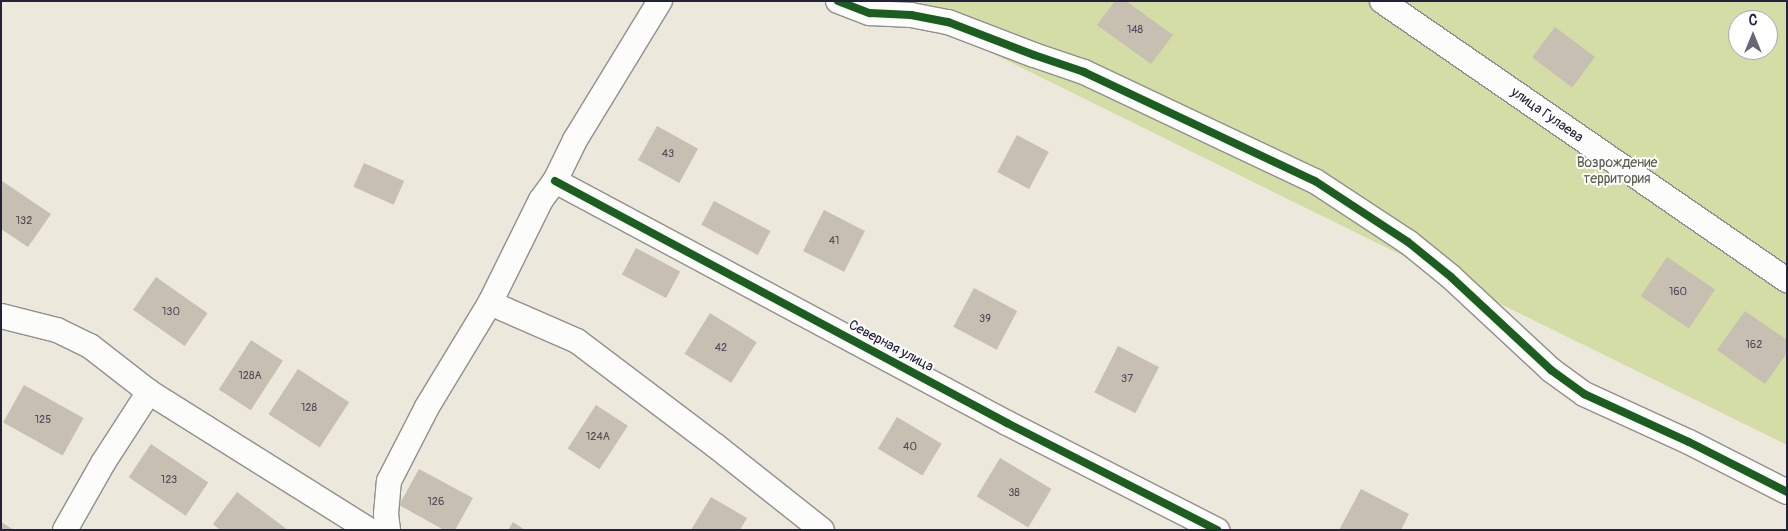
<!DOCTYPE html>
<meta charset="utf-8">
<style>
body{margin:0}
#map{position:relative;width:1788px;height:531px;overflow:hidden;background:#ede8dc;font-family:Pangolin,sans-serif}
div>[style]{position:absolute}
.green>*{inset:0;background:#d3dda5}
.building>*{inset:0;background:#c7bfb1;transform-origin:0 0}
.roads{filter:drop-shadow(1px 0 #918f8d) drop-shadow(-1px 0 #918f8d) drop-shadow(0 1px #918f8d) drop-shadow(0 -1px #918f8d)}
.street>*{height:24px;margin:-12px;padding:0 12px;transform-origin:12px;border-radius:12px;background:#fcfcfa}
.cycleway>*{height:8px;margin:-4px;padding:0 4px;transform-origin:4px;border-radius:4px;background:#1b5e20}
span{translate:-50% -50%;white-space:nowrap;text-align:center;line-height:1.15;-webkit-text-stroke:4px #fff;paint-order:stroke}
.number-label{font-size:11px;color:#4b4958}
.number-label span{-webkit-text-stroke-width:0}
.street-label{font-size:14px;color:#22223b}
.park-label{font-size:14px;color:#596050}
.frame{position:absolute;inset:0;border:2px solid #22223b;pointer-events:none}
.north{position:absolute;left:1728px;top:10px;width:50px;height:50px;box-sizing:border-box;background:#fff;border:1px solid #a7a7b1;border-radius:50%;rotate:0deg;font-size:14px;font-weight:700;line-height:20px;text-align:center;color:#22223b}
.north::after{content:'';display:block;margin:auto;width:18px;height:22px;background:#696773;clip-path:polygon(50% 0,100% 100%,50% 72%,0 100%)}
</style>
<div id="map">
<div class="green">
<i style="clip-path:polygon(evenodd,886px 1px,1787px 1px,1787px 445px,886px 1px,1738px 20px,1768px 20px,1768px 50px,1738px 50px,1738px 20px)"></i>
</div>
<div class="building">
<i style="clip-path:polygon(1115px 1px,1126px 1px,1173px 35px,1151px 64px,1097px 25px)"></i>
<i style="left:1555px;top:27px;width:50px;height:38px;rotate:37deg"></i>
<i style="left:657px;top:126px;width:47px;height:39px;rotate:29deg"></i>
<i style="left:1017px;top:135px;width:36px;height:42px;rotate:28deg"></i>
<i style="left:364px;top:163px;width:44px;height:26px;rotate:24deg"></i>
<i style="clip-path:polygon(2px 181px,51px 214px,28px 247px,1px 229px)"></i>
<i style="left:714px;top:201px;width:64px;height:27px;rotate:28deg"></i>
<i style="left:824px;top:210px;width:46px;height:46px;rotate:27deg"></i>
<i style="left:636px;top:248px;width:50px;height:30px;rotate:28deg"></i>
<i style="left:1667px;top:257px;width:58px;height:47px;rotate:34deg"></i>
<i style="left:156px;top:277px;width:63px;height:40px;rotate:35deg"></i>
<i style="left:974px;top:288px;width:49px;height:44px;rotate:28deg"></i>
<i style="clip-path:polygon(1745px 311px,1787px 340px,1787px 353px,1765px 384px,1717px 350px)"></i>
<i style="left:710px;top:313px;width:55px;height:48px;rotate:32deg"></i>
<i style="left:251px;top:340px;width:38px;height:59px;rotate:33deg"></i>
<i style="left:1118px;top:346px;width:46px;height:52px;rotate:27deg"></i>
<i style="left:298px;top:369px;width:61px;height:54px;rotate:33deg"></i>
<i style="left:24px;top:385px;width:68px;height:43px;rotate:29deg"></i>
<i style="left:596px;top:405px;width:38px;height:52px;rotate:33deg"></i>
<i style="left:897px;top:417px;width:52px;height:37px;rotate:31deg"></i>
<i style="left:151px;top:444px;width:69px;height:40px;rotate:34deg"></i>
<i style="left:1000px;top:458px;width:60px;height:45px;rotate:31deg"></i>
<i style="clip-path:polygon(419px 469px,473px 498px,455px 530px,444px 530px,399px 505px)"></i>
<i style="clip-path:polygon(1361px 489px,1409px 514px,1401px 530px,1339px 530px)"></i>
<i style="clip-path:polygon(237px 492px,288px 530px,220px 530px,213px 524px)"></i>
<i style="clip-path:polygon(711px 497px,747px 518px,740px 530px,691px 530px)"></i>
<i style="clip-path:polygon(1px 522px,14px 530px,1px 530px)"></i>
<i style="clip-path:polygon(513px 522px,525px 530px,508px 530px)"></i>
</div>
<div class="roads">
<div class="street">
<i style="left:838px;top:1px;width:34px;rotate:21deg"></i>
<i style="left:870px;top:13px;width:41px;rotate:2.8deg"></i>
<i style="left:911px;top:15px;width:38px;rotate:11deg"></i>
<i style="left:948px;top:22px;width:92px;rotate:21deg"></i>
<i style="left:1034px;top:55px;width:53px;rotate:18.8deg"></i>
<i style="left:1084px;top:72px;width:255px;rotate:25.3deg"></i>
<i style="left:1315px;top:181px;width:111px;rotate:33.3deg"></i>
<i style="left:1408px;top:242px;width:55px;rotate:39.1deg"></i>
<i style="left:1451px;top:277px;width:137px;rotate:42.9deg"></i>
<i style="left:1551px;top:370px;width:41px;rotate:36deg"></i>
<i style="left:1584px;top:394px;width:115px;rotate:24.6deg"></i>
<i style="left:1689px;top:442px;width:110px;rotate:27deg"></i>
<i style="left:1382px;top:1px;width:492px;rotate:34.6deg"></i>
<i style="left:555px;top:181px;width:513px;rotate:28.16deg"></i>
<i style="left:1007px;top:423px;width:236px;rotate:27deg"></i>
<i style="left:490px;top:303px;width:95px;rotate:23.6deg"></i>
<i style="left:577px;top:341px;width:174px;rotate:37.1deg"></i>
<i style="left:716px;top:446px;width:135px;rotate:38.4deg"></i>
<i style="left:1px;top:316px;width:58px;rotate:14deg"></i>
<i style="left:57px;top:330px;width:37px;rotate:26deg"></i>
<i style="left:90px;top:346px;width:75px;rotate:37.9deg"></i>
<i style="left:149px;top:392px;width:260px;rotate:32.1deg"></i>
<i style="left:65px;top:530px;width:77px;rotate:-60.4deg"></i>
<i style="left:103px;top:463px;width:85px;rotate:-57.1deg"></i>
<i style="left:388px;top:530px;width:16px;rotate:-97deg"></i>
<i style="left:386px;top:514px;width:33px;rotate:-85deg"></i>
<i style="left:389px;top:481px;width:83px;rotate:-62.8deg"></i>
<i style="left:427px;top:407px;width:122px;rotate:-58.8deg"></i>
<i style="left:490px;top:303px;width:115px;rotate:-63.7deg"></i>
<i style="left:541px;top:200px;width:24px;rotate:-54deg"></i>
<i style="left:555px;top:181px;width:46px;rotate:-64deg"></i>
<i style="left:575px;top:140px;width:163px;rotate:-58.6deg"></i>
</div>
</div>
<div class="cycleway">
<i style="left:838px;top:1px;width:34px;rotate:21deg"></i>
<i style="left:870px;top:13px;width:41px;rotate:2.8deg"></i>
<i style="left:911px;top:15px;width:38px;rotate:11deg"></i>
<i style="left:948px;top:22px;width:92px;rotate:21deg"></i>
<i style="left:1034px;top:55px;width:53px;rotate:18.8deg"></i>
<i style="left:1084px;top:72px;width:255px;rotate:25.3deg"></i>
<i style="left:1315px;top:181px;width:111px;rotate:33.3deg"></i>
<i style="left:1408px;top:242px;width:55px;rotate:39.1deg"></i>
<i style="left:1451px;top:277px;width:137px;rotate:42.9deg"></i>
<i style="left:1551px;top:370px;width:41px;rotate:36deg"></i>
<i style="left:1584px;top:394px;width:115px;rotate:24.6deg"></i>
<i style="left:1689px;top:442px;width:110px;rotate:27deg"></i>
<i style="left:555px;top:181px;width:513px;rotate:28.16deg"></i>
<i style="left:1007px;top:423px;width:236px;rotate:27deg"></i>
</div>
<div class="number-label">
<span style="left:1135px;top:30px">148</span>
<span style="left:668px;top:154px">43</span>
<span style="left:24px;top:221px">132</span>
<span style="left:834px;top:241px">41</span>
<span style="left:1678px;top:292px">160</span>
<span style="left:171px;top:312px">130</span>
<span style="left:985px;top:319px">39</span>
<span style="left:1754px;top:345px">162</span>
<span style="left:721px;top:348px">42</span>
<span style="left:250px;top:376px">128А</span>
<span style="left:1127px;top:379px">37</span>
<span style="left:309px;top:408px">128</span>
<span style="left:43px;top:420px">125</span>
<span style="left:598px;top:437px">124А</span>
<span style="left:910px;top:447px">40</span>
<span style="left:169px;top:480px">123</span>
<span style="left:1014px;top:493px">38</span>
<span style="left:436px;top:502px">126</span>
</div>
<div class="street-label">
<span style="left:1547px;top:115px;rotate:35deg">улица Гулаева</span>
<span style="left:891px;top:346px;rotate:28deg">Северная улица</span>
</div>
<div class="park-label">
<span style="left:1617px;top:171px">Возрождение<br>территория</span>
</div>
<div class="frame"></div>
<div class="north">С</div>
</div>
